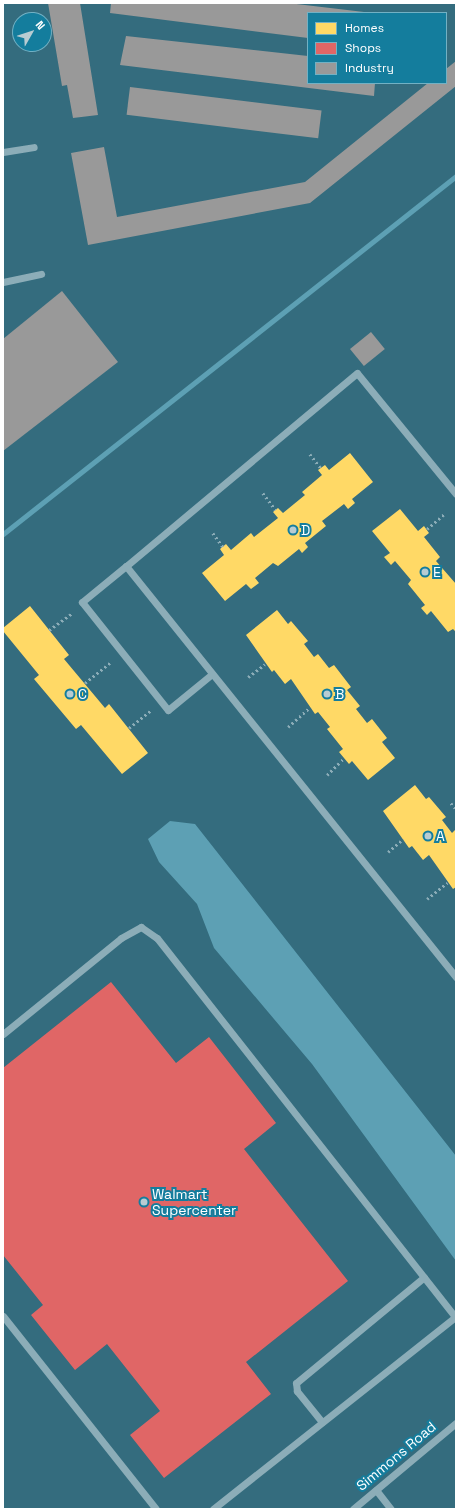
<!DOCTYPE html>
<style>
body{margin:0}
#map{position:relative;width:459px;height:1512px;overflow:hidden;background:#346c7e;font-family:"Space Grotesk",sans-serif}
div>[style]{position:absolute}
.water>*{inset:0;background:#5da0b4}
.homes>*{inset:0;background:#ffd966}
.shops>*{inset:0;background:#e06666}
.industry>*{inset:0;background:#999;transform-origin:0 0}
.stream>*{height:5px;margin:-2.5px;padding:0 2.5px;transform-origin:2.5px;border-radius:2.5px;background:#5da0b4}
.path>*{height:2.5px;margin-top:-1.25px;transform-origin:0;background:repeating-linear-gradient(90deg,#8cadb8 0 2px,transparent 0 5px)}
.minor>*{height:7px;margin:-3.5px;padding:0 3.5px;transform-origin:3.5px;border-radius:3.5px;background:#8cadb8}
.dots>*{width:11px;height:11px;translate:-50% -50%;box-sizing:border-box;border:2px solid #147d9d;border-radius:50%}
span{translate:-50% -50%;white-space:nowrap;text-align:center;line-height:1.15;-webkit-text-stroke:4px #147d9d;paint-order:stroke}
.poi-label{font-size:14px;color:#fff}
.left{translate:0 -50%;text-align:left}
.street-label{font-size:14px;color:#fff}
.frame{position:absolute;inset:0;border:4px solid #fff;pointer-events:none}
.legend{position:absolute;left:307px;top:12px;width:140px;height:72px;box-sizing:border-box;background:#147d9d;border:1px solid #72b1c4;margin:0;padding:5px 7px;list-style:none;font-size:12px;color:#fff}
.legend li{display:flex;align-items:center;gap:8px;height:20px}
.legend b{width:20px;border:1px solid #72b1c4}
.north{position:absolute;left:12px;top:12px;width:40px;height:40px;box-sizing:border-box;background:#147d9d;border:1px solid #72b1c4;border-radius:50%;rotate:51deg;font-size:11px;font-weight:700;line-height:16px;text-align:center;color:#fff}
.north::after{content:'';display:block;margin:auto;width:14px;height:18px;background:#b8ccd2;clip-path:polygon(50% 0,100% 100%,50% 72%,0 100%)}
</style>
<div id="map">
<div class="water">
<i style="clip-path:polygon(170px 821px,195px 824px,456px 1156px,456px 1261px,312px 1064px,214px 948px,197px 904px,159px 862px,148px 839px)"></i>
</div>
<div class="homes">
<i style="clip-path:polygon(350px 453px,373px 482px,352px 499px,355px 503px,348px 509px,344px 504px,322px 521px,326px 526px,305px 543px,308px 547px,302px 553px,299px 549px,278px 566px,273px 563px,255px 578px,259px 583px,251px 589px,246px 584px,225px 601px,202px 573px,224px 555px,220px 549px,226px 544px,231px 550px,251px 533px,254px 537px,278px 518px,273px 512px,278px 508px,283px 513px,305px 495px,302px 492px,322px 475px,318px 470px,325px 465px,329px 470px)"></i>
<i style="clip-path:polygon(400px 509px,418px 531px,424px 526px,429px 533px,424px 537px,440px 557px,436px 561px,456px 584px,456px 632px,453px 629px,448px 632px,431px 611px,427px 615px,421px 608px,425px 605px,408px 584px,411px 580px,395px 561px,391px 565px,384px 557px,390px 553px,372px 531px)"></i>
<i style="clip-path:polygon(30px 606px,69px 655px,64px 659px,105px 708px,109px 704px,148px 753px,122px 774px,81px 725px,76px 729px,34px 679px,39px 675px,3px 631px,3px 628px)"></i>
<i style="clip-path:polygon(277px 610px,288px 624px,291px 621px,308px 641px,304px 644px,314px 657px,318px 654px,329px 668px,334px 665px,351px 687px,347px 690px,360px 706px,356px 709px,367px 723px,372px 719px,387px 738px,382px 742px,395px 758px,368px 780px,352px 761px,349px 764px,339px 752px,343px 749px,327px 729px,330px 727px,318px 712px,315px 714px,291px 679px,285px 684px,274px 670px,272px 672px,246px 635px)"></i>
<i style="clip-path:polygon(415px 785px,426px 799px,429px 797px,446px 817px,442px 820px,452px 833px,456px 829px,456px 887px,453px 889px,429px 855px,423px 860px,412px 846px,409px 848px,383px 811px)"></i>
</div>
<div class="shops">
<i style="clip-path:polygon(111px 982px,176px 1063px,209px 1037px,276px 1123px,244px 1149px,348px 1281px,246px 1362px,271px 1394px,164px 1478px,130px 1435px,160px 1411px,107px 1344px,75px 1370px,31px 1315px,43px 1305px,3px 1255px,3px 1068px)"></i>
</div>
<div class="industry">
<i style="clip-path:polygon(48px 3px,80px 3px,98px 115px,73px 118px,67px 85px,62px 86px)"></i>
<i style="clip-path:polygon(111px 3px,288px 3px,364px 12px,308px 13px,308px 38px,110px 13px)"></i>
<i style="clip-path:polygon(126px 36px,308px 56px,308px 83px,375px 83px,374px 96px,120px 65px)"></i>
<i style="clip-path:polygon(456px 61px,456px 86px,310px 203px,88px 245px,71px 153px,104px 147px,117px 217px,305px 182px,428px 83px,446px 83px,446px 69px)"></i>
<i style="left:130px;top:87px;width:193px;height:28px;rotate:7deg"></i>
<i style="clip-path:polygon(62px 291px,118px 362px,3px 451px,3px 339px)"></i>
<i style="left:371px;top:332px;width:22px;height:27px;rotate:51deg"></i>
</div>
<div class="stream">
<i style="left:3px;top:534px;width:577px;rotate:-38.32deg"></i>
</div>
<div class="path">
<i style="left:310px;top:454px;width:18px;rotate:52deg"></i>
<i style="left:263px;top:493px;width:21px;rotate:53deg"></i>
<i style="left:427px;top:529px;width:23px;rotate:-41deg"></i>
<i style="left:213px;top:533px;width:17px;rotate:54deg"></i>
<i style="left:49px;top:630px;width:29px;rotate:-36deg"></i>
<i style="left:248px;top:677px;width:21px;rotate:-37deg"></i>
<i style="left:85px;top:683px;width:33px;rotate:-39deg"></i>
<i style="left:288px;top:727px;width:30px;rotate:-42deg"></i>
<i style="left:129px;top:728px;width:28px;rotate:-39deg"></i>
<i style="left:327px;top:775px;width:24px;rotate:-45deg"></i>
<i style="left:451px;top:803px;width:8px;rotate:50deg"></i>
<i style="left:388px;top:852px;width:20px;rotate:-41deg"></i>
<i style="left:427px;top:899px;width:26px;rotate:-39deg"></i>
</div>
<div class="minor">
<i style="left:3px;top:152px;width:31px;rotate:-9deg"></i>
<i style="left:3px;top:282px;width:39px;rotate:-12deg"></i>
<i style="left:456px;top:494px;width:156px;rotate:-129.3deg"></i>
<i style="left:357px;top:373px;width:301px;rotate:140.1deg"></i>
<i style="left:126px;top:566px;width:527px;rotate:51.24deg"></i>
<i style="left:126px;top:566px;width:57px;rotate:140.7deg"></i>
<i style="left:82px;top:602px;width:138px;rotate:51.5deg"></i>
<i style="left:168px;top:710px;width:57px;rotate:-39.3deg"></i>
<i style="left:3px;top:1034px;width:152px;rotate:-39.1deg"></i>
<i style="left:121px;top:938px;width:23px;rotate:-29deg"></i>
<i style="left:141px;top:927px;width:19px;rotate:35deg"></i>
<i style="left:157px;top:938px;width:484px;rotate:51.8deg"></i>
<i style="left:3px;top:1316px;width:246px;rotate:51.6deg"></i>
<i style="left:322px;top:1422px;width:40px;rotate:-129deg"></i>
<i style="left:297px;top:1391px;width:8px;rotate:-97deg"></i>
<i style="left:296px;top:1383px;width:166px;rotate:-39.6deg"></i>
<i style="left:376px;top:1490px;width:24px;rotate:52deg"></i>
<i style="left:213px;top:1509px;width:309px;rotate:-38.4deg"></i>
<i style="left:353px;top:1509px;width:134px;rotate:-39.9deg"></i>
</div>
<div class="dots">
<i style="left:293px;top:530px;background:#b8ccd2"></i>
<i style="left:425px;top:572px;background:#b8ccd2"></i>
<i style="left:70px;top:694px;background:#b8ccd2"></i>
<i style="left:327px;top:694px;background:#b8ccd2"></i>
<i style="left:428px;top:836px;background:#b8ccd2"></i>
<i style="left:144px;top:1202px;background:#b8ccd2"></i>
</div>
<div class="poi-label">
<span class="left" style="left:301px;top:530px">D</span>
<span class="left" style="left:433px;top:572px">E</span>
<span class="left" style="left:78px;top:694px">C</span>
<span class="left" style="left:335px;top:694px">B</span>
<span class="left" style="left:436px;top:836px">A</span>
<span class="left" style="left:152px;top:1202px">Walmart<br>Supercenter</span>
</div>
<div class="street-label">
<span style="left:396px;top:1456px;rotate:-40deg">Simmons Road</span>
</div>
<div class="frame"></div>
<ul class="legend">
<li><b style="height:11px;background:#ffd966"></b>Homes</li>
<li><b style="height:11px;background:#e06666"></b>Shops</li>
<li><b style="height:11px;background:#999"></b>Industry</li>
</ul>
<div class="north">N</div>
</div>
